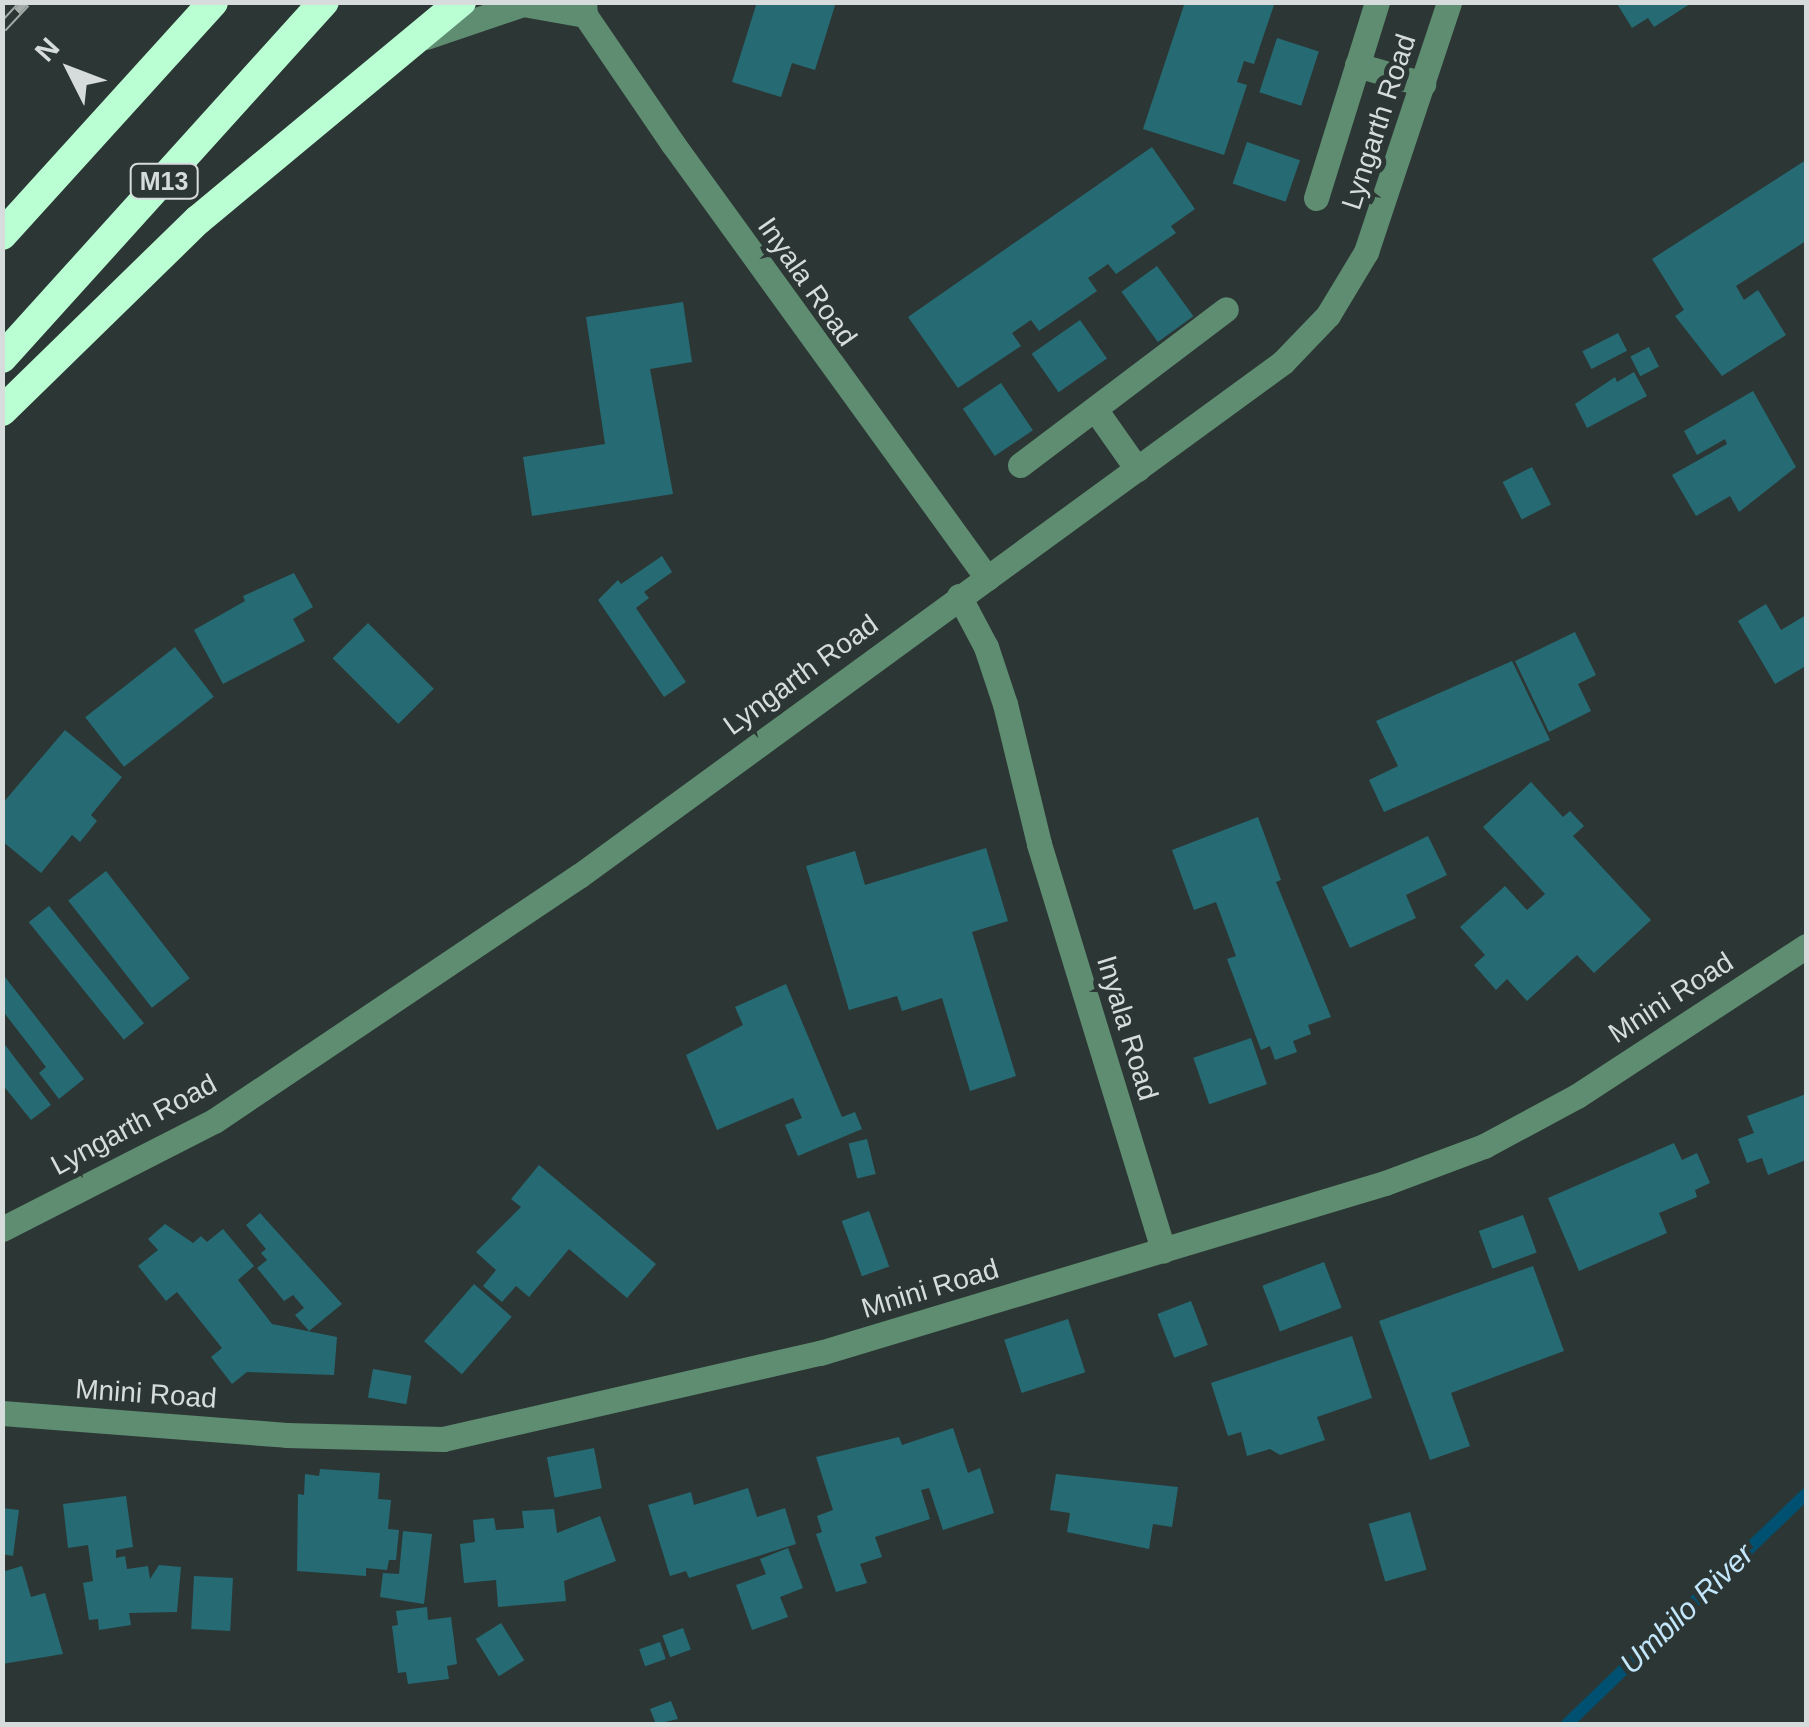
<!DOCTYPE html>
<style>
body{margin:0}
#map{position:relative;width:1809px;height:1727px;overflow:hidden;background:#2c3735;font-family:Arial,sans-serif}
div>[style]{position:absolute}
.stream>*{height:12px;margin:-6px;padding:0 6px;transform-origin:6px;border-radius:6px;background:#005171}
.building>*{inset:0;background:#266a73;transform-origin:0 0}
.minor>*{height:25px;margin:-12.5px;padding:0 12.5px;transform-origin:12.5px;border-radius:12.5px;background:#5f8d71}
.highway>*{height:30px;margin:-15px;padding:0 15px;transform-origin:15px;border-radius:15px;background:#bafed4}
.rail>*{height:11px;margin-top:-5.5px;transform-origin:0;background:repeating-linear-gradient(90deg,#2c3735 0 22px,#a3aba9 0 44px);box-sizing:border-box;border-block:2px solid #a3aba9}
span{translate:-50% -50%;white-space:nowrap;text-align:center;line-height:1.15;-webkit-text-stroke:10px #2c3735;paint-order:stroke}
.shield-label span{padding:2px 8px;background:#2c3735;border:2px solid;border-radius:8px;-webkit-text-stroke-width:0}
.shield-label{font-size:25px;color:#d6dcdb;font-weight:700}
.street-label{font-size:28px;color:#d6dcdb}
.water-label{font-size:30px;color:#c3e6fa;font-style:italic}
.frame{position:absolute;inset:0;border:5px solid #d6dcdb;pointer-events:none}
.north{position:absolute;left:20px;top:20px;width:100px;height:100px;-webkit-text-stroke:8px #2c3735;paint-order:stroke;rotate:312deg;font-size:28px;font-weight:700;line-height:40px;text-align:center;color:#d6dcdb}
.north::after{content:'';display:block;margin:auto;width:35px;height:45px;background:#d6dcdb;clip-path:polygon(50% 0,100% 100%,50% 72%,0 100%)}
</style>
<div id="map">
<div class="stream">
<i style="left:1567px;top:1724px;width:332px;rotate:-43.9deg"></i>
</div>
<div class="building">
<i style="clip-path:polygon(757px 2px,836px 2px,815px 70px,792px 63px,781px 97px,732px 82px)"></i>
<i style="clip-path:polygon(1185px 2px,1275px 2px,1254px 64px,1244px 61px,1237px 82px,1247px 85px,1224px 155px,1143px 129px)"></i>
<i style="clip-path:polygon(1616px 2px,1693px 2px,1654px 27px,1648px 18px,1632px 28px)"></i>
<i style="left:1277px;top:38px;width:44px;height:57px;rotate:18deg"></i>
<i style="left:1247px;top:142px;width:56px;height:44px;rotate:19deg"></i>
<i style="clip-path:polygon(1152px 147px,1195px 209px,1171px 226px,1176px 233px,1116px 274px,1108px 264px,1088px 278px,1097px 291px,1039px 331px,1031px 320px,1012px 333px,1021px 346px,958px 388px,908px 317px)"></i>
<i style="clip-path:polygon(1806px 160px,1806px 241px,1736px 286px,1744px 300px,1758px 290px,1786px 335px,1722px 376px,1675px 316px,1684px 310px,1652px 259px)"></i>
<i style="left:1157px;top:266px;width:62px;height:44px;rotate:54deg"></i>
<i style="clip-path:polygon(683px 302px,692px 362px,650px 369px,673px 494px,532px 516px,523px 457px,605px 444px,586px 317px)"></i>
<i style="left:1080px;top:320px;width:47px;height:59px;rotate:55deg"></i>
<i style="left:1618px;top:333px;width:20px;height:40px;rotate:63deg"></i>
<i style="left:1649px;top:347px;width:22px;height:21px;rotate:63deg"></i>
<i style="clip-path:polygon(1634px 372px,1647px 396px,1587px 428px,1575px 404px,1615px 377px,1617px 382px)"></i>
<i style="left:1001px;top:383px;width:57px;height:46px;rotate:56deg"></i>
<i style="clip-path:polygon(1753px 391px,1796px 467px,1739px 512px,1730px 496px,1696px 516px,1672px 475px,1727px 444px,1725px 439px,1697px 455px,1684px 431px)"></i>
<i style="left:1532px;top:467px;width:42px;height:33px;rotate:63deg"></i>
<i style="clip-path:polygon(662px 556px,672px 572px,644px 592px,649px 598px,636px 608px,686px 682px,664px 697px,598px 600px,618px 580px,621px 584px)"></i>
<i style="clip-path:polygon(294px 573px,313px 607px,293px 619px,305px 641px,223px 684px,194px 630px,245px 601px,243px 596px)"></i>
<i style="clip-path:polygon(1766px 604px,1781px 630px,1806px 615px,1806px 666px,1775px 684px,1738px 621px)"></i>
<i style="left:368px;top:623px;width:93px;height:50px;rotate:45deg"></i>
<i style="clip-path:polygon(1575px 632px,1596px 675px,1578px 684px,1591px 711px,1549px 732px,1515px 661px)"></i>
<i style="left:175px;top:647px;width:63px;height:114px;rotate:52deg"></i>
<i style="clip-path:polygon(1512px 661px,1550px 740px,1384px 812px,1369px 780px,1398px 766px,1376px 721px)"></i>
<i style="clip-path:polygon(65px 730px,122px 777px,91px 815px,97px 821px,80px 842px,72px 835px,41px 873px,2px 841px,2px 804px)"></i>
<i style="clip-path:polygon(1531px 782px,1563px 817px,1570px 811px,1584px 826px,1573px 836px,1651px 920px,1594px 973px,1577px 955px,1527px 1001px,1507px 979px,1496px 990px,1474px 965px,1485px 955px,1460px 927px,1505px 886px,1527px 910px,1545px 894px,1483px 827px)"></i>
<i style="clip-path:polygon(1258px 817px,1281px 880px,1276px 882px,1331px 1017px,1308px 1025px,1311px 1034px,1293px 1041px,1297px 1052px,1275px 1060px,1270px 1046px,1261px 1050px,1227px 959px,1236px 956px,1216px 902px,1194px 910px,1172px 850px)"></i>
<i style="clip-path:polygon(1428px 836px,1447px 875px,1406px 895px,1416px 918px,1350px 948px,1322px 887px)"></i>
<i style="clip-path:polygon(986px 848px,1008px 921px,972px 932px,1016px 1076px,970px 1091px,942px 998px,902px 1011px,897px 996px,849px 1010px,806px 866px,855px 851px,865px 885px)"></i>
<i style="left:106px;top:871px;width:136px;height:48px;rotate:52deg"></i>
<i style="left:49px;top:906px;width:151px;height:26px;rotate:51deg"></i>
<i style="clip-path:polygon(5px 977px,84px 1079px,59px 1099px,39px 1073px,46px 1067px,2px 1010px)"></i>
<i style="clip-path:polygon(786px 984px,842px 1117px,855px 1112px,862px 1129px,798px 1156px,785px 1125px,802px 1118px,793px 1098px,717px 1130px,686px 1055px,743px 1025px,735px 1007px)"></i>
<i style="left:1251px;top:1038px;width:49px;height:61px;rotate:71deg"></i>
<i style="clip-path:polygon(2px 1041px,51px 1105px,31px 1120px,2px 1084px)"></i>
<i style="clip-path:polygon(1806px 1094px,1806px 1160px,1768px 1175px,1762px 1158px,1747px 1163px,1738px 1139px,1754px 1133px,1747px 1116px)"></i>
<i style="left:867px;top:1139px;width:36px;height:19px;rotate:76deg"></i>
<i style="clip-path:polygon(1674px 1143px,1682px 1160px,1697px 1153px,1710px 1183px,1695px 1190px,1697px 1197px,1659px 1213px,1667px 1233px,1579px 1271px,1548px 1198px)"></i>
<i style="clip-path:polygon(539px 1165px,656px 1264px,627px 1298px,569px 1249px,529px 1297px,516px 1286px,502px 1302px,483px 1286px,496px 1270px,476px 1252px,521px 1207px,511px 1199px)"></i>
<i style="left:869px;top:1211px;width:59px;height:29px;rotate:70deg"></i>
<i style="clip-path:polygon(260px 1213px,342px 1304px,309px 1331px,295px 1315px,304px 1308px,293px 1295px,284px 1301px,257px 1268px,267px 1260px,261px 1253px,266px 1249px,246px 1225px)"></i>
<i style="left:1523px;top:1215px;width:40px;height:47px;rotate:70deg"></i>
<i style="clip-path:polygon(165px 1224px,193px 1243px,201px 1236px,207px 1242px,223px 1229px,254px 1266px,238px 1280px,272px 1324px,337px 1337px,334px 1375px,247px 1372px,232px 1384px,211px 1357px,222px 1348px,177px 1292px,166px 1301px,138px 1266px,158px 1250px,148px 1239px)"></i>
<i style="left:1324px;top:1262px;width:49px;height:66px;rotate:69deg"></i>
<i style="clip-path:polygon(1533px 1266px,1564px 1351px,1451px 1393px,1470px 1446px,1430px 1460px,1379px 1321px)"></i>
<i style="left:474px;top:1284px;width:50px;height:76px;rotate:41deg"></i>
<i style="left:1191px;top:1301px;width:47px;height:36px;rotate:69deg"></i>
<i style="left:1068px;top:1319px;width:56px;height:67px;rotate:72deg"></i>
<i style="clip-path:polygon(1352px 1336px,1372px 1398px,1317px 1417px,1325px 1440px,1280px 1455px,1270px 1449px,1247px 1456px,1241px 1432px,1228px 1436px,1211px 1383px)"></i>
<i style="left:373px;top:1369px;width:39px;height:29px;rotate:10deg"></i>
<i style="clip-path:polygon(953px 1428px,968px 1473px,980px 1468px,994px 1513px,943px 1530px,929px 1488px,921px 1490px,930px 1519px,875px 1537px,882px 1557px,860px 1564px,867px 1583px,836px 1592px,816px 1534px,822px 1532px,817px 1516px,833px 1510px,816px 1457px,899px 1437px,902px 1445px)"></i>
<i style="left:594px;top:1448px;width:41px;height:48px;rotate:79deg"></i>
<i style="clip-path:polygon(320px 1469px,380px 1473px,378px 1499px,391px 1500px,388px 1529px,399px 1530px,396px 1560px,389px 1560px,387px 1570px,366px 1568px,366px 1576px,297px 1571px,298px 1494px,304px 1495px,305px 1474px,319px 1476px)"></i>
<i style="clip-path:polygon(1056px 1474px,1178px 1487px,1172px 1527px,1153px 1524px,1149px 1549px,1067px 1532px,1070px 1513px,1050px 1510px)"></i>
<i style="clip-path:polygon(748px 1488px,757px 1517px,785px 1508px,796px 1544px,689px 1578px,686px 1571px,670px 1576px,648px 1505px,691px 1492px,694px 1505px)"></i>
<i style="clip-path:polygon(126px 1496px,133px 1547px,116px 1550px,116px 1558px,125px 1556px,127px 1569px,148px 1566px,150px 1579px,159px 1565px,181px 1567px,177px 1612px,129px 1613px,131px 1625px,99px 1630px,98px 1619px,89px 1620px,83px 1583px,93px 1581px,88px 1545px,68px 1548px,63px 1504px)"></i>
<i style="clip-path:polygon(2px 1508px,19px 1510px,13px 1556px,2px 1554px)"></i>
<i style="clip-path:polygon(554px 1509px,557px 1533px,600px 1516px,616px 1561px,564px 1581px,566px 1601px,498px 1607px,496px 1580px,464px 1583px,460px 1544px,475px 1542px,473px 1520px,494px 1518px,496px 1530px,524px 1528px,522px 1511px)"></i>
<i style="left:1410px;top:1512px;width:60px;height:43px;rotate:74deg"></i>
<i style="clip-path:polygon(403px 1531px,432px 1534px,424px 1604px,380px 1597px,383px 1573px,399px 1574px)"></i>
<i style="clip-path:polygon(788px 1548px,803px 1588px,780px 1597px,788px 1617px,752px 1630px,736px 1585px,766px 1574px,760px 1559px)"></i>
<i style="clip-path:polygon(22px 1566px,31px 1597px,45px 1593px,63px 1654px,2px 1664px,2px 1572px)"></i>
<i style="left:194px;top:1576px;width:39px;height:53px;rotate:3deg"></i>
<i style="clip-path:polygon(427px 1607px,428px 1620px,451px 1617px,457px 1664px,447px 1666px,449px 1679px,408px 1684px,406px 1672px,398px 1673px,392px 1626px,398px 1625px,396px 1611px)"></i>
<i style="left:501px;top:1623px;width:44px;height:30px;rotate:58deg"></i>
<i style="left:683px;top:1628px;width:23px;height:22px;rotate:70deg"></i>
<i style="left:660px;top:1642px;width:18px;height:22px;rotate:71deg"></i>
<i style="clip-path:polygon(671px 1701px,678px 1719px,656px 1724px,650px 1709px)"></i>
</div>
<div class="minor">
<i style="left:584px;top:2px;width:13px;rotate:86deg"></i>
<i style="left:585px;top:15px;width:156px;rotate:55.7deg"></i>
<i style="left:673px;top:144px;width:536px;rotate:54.11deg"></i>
<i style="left:426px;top:37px;width:102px;rotate:-18.8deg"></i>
<i style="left:523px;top:4px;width:63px;rotate:10.1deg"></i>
<i style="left:1357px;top:65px;width:69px;rotate:16.1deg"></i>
<i style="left:1316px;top:198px;width:205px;rotate:-72.7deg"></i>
<i style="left:1097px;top:412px;width:70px;rotate:54.9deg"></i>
<i style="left:1020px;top:465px;width:258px;rotate:-37.1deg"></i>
<i style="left:959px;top:596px;width:58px;rotate:62.1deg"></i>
<i style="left:986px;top:647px;width:60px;rotate:71.6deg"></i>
<i style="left:1005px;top:704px;width:144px;rotate:76.3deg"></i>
<i style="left:1039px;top:844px;width:425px;rotate:73deg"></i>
<i style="left:2px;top:1229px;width:238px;rotate:-27deg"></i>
<i style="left:214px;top:1121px;width:440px;rotate:-33.9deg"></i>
<i style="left:579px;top:876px;width:872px;rotate:-36.13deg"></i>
<i style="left:1283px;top:362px;width:65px;rotate:-46.2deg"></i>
<i style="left:1328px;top:315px;width:74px;rotate:-58.9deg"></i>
<i style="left:1366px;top:252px;width:263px;rotate:-71.6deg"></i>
<i style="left:2px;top:1413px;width:285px;rotate:4.4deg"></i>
<i style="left:286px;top:1435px;width:157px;rotate:1.5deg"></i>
<i style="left:443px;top:1439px;width:387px;rotate:-12.9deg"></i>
<i style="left:820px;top:1353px;width:590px;rotate:-16.75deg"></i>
<i style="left:1385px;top:1183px;width:106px;rotate:-20.5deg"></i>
<i style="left:1484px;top:1146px;width:106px;rotate:-28.3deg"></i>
<i style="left:1577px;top:1096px;width:274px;rotate:-33.2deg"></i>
</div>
<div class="highway">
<i style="left:2px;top:235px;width:314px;rotate:-47.8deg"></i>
<i style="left:2px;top:358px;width:480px;rotate:-47.9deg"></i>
<i style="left:2px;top:411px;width:274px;rotate:-44.3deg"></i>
<i style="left:198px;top:220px;width:342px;rotate:-39.7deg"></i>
</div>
<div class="rail">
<i style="left:2px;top:27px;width:34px;rotate:-47deg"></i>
</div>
<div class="shield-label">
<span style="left:164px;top:181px">M13</span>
</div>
<div class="street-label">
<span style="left:1379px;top:122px;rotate:-72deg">Lyngarth Road</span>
<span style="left:807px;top:282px;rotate:55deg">Inyala Road</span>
<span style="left:801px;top:675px;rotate:-36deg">Lyngarth Road</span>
<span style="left:1671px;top:998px;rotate:-33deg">Mnini Road</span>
<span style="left:1127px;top:1028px;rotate:73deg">Inyala Road</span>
<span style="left:134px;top:1125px;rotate:-28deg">Lyngarth Road</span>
<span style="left:930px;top:1289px;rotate:-17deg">Mnini Road</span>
<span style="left:146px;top:1394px;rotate:4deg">Mnini Road</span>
</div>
<div class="water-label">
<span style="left:1687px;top:1609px;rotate:-44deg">Umbilo River</span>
</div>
<div class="frame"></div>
<div class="north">N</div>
</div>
